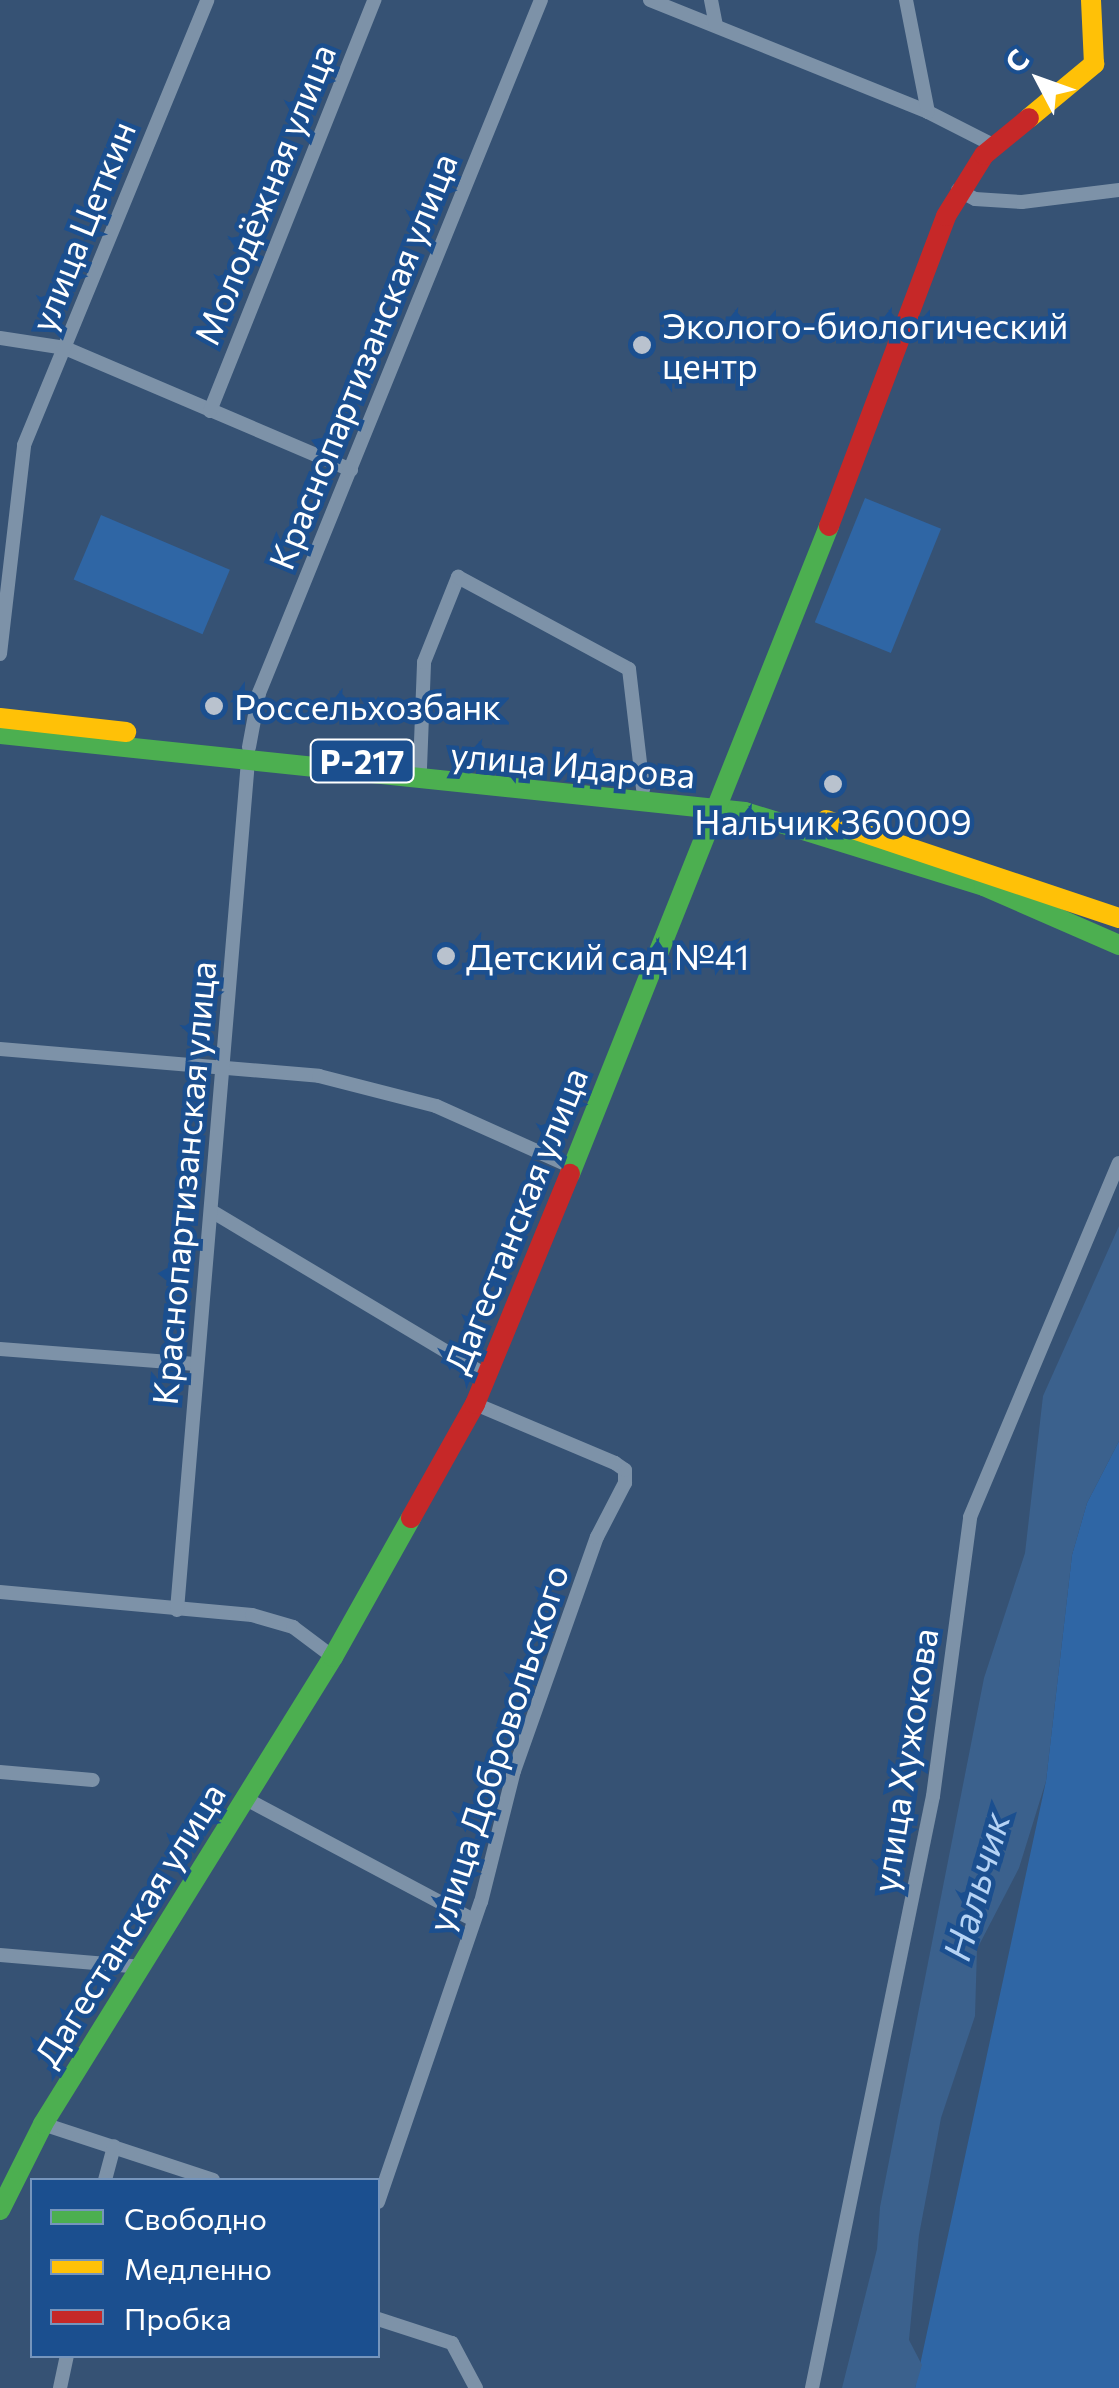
<!DOCTYPE html>
<meta charset="utf-8">
<style>
body{margin:0}
#map{position:relative;width:1119px;height:2388px;overflow:hidden;background:#365274;font-family:Commissioner,sans-serif}
div>[style]{position:absolute}
.green>*{inset:0;background:#2f66a5;transform-origin:0 0}
.water>*{inset:0;background:#3b618d}
.street>*{height:14px;margin:-7px;padding:0 7px;transform-origin:7px;border-radius:7px;background:#7d92a8}
.fast>*{height:20px;margin:-10px;padding:0 10px;transform-origin:10px;border-radius:10px;background:#4caf50}
.slow>*{height:20px;margin:-10px;padding:0 10px;transform-origin:10px;border-radius:10px;background:#ffc107}
.jam>*{height:20px;margin:-10px;padding:0 10px;transform-origin:10px;border-radius:10px;background:#c62828}
.dots>*{width:28px;height:28px;translate:-50% -50%;box-sizing:border-box;border:5px solid #1b4f8f;border-radius:50%}
span{translate:-50% -50%;white-space:nowrap;text-align:center;line-height:1.15;-webkit-text-stroke:9px #1b4f8f;paint-order:stroke}
.shield-label span{padding:2px 8px;background:#1b4f8f;border:2px solid;border-radius:8px;-webkit-text-stroke-width:0}
.shield-label{font-size:32px;color:#fff;font-weight:700}
.street-label{font-size:35px;color:#fff}
.poi-label{font-size:35px;color:#fff}
.left{translate:0 -50%;text-align:left}
.water-label{font-size:38px;color:#b5d3f5;font-style:italic}
.legend{position:absolute;left:30px;top:2178px;width:350px;height:180px;box-sizing:border-box;background:#1b4f8f;border:2px solid #7695bc;margin:0;padding:12px 18px;list-style:none;font-size:30px;color:#fff}
.legend li{display:flex;align-items:center;gap:20px;height:50px}
.legend b{width:50px;border:2px solid #7695bc}
.north{position:absolute;left:989px;top:30px;width:100px;height:100px;-webkit-text-stroke:8px #1b4f8f;paint-order:stroke;rotate:311deg;font-size:28px;font-weight:700;line-height:40px;text-align:center;color:#fff}
.north::after{content:'';display:block;margin:auto;width:35px;height:45px;background:#fff;clip-path:polygon(50% 0,100% 100%,50% 72%,0 100%)}
</style>
<div id="map">
<div class="green">
<i style="left:865px;top:498px;width:82px;height:134px;rotate:22deg"></i>
<i style="left:101px;top:515px;width:140px;height:70px;rotate:23deg"></i>
<i style="clip-path:polygon(1119px 1441px,1119px 2388px,915px 2388px,1046px 1781px,1072px 1555px,1087px 1503px)"></i>
</div>
<div class="water">
<i style="clip-path:polygon(1119px 1226px,1119px 1441px,1087px 1503px,1072px 1555px,1046px 1781px,1019px 1868px,977px 1949px,975px 2016px,941px 2118px,919px 2235px,909px 2340px,922px 2365px,915px 2388px,842px 2388px,877px 2249px,880px 2207px,984px 1678px,1025px 1553px,1043px 1396px)"></i>
</div>
<div class="street">
<i style="left:650px;top:0;width:300px;rotate:21.9deg"></i>
<i style="left:928px;top:112px;width:75px;rotate:26.9deg"></i>
<i style="left:711px;top:0;width:26px;rotate:79deg"></i>
<i style="left:906px;top:0;width:114px;rotate:78.9deg"></i>
<i style="left:958px;top:190px;width:19px;rotate:28deg"></i>
<i style="left:975px;top:199px;width:47px;rotate:3.7deg"></i>
<i style="left:1022px;top:202px;width:98px;rotate:-7.1deg"></i>
<i style="left:0;top:338px;width:66px;rotate:8.7deg"></i>
<i style="left:65px;top:348px;width:311px;rotate:23.1deg"></i>
<i style="left:210px;top:411px;width:443px;rotate:-68.2deg"></i>
<i style="left:0;top:654px;width:210px;rotate:-83.4deg"></i>
<i style="left:24px;top:445px;width:481px;rotate:-67.6deg"></i>
<i style="left:249px;top:747px;width:55px;rotate:-79.5deg"></i>
<i style="left:259px;top:693px;width:748px;rotate:-67.86deg"></i>
<i style="left:420px;top:768px;width:106px;rotate:-87.8deg"></i>
<i style="left:424px;top:662px;width:92px;rotate:-68.2deg"></i>
<i style="left:458px;top:577px;width:194px;rotate:28.3deg"></i>
<i style="left:629px;top:669px;width:121px;rotate:83.3deg"></i>
<i style="left:0;top:1049px;width:320px;rotate:4.8deg"></i>
<i style="left:319px;top:1076px;width:121px;rotate:14.4deg"></i>
<i style="left:436px;top:1106px;width:147px;rotate:24.1deg"></i>
<i style="left:213px;top:1212px;width:319px;rotate:30.9deg"></i>
<i style="left:0;top:1349px;width:196px;rotate:4.4deg"></i>
<i style="left:0;top:1592px;width:253px;rotate:5.2deg"></i>
<i style="left:252px;top:1615px;width:43px;rotate:16.3deg"></i>
<i style="left:293px;top:1627px;width:50px;rotate:36.9deg"></i>
<i style="left:177px;top:1610px;width:852px;rotate:-85.22deg"></i>
<i style="left:0;top:1772px;width:93px;rotate:4.9deg"></i>
<i style="left:246px;top:1799px;width:258px;rotate:28deg"></i>
<i style="left:0;top:1955px;width:143px;rotate:4.8deg"></i>
<i style="left:43px;top:2124px;width:179px;rotate:18.2deg"></i>
<i style="left:105px;top:2180px;width:35px;rotate:-75deg"></i>
<i style="left:378px;top:2202px;width:317px;rotate:-71.1deg"></i>
<i style="left:481px;top:1902px;width:135px;rotate:-75.9deg"></i>
<i style="left:514px;top:1771px;width:248px;rotate:-70.5deg"></i>
<i style="left:597px;top:1537px;width:61px;rotate:-62.6deg"></i>
<i style="left:625px;top:1483px;width:13px;rotate:-90deg"></i>
<i style="left:625px;top:1470px;width:12px;rotate:-145deg"></i>
<i style="left:615px;top:1463px;width:152px;rotate:-157.1deg"></i>
<i style="left:378px;top:2319px;width:78px;rotate:18deg"></i>
<i style="left:452px;top:2343px;width:51px;rotate:61.9deg"></i>
<i style="left:60px;top:2388px;width:33px;rotate:-78deg"></i>
<i style="left:812px;top:2388px;width:604px;rotate:-78.45deg"></i>
<i style="left:933px;top:1796px;width:281px;rotate:-82.4deg"></i>
<i style="left:970px;top:1517px;width:384px;rotate:-67.2deg"></i>
</div>
<div class="fast">
<i style="left:0;top:734px;width:749px;rotate:5.98deg"></i>
<i style="left:745px;top:812px;width:250px;rotate:17.2deg"></i>
<i style="left:984px;top:886px;width:147px;rotate:23.6deg"></i>
<i style="left:570px;top:1174px;width:698px;rotate:-68.21deg"></i>
<i style="left:0;top:2210px;width:96px;rotate:-63.4deg"></i>
<i style="left:43px;top:2124px;width:550px;rotate:-58.16deg"></i>
<i style="left:333px;top:1657px;width:159px;rotate:-60.7deg"></i>
</div>
<div class="slow">
<i style="left:1029px;top:118px;width:85px;rotate:-39.7deg"></i>
<i style="left:1094px;top:64px;width:64px;rotate:-92.7deg"></i>
<i style="left:0;top:718px;width:127px;rotate:6.3deg"></i>
<i style="left:826px;top:820px;width:309px;rotate:18.5deg"></i>
</div>
<div class="jam">
<i style="left:829px;top:526px;width:331px;rotate:-69.3deg"></i>
<i style="left:946px;top:216px;width:72px;rotate:-58.1deg"></i>
<i style="left:984px;top:155px;width:58px;rotate:-39.4deg"></i>
<i style="left:411px;top:1518px;width:131px;rotate:-60.7deg"></i>
<i style="left:475px;top:1404px;width:249px;rotate:-67.6deg"></i>
</div>
<div class="dots">
<i style="left:642px;top:345px;background:#b9c2ce"></i>
<i style="left:214px;top:706px;background:#b9c2ce"></i>
<i style="left:833px;top:784px;background:#b9c2ce"></i>
<i style="left:446px;top:956px;background:#b9c2ce"></i>
</div>
<div class="shield-label">
<span style="left:362px;top:761px">Р-217</span>
</div>
<div class="street-label">
<span style="left:264px;top:194px;rotate:-68deg">Молодёжная улица</span>
<span style="left:82px;top:226px;rotate:-68deg">улица Цеткин</span>
<span style="left:362px;top:361px;rotate:-68deg">Краснопартизанская улица</span>
<span style="left:573px;top:764px;rotate:5deg">улица Идарова</span>
<span style="left:183px;top:1183px;rotate:-85deg">Краснопартизанская улица</span>
<span style="left:515px;top:1220px;rotate:-68deg">Дагестанская улица</span>
<span style="left:497px;top:1748px;rotate:-72deg">улица Добровольского</span>
<span style="left:904px;top:1760px;rotate:-81deg">улица Хужокова</span>
<span style="left:129px;top:1924px;rotate:-58deg">Дагестанская улица</span>
</div>
<div class="poi-label">
<span class="left" style="left:662px;top:345px">Эколого-биологический<br>центр</span>
<span class="left" style="left:234px;top:706px">Россельхозбанк</span>
<span style="left:833px;top:821px">Нальчик 360009</span>
<span class="left" style="left:466px;top:956px">Детский сад №41</span>
</div>
<div class="water-label">
<span style="left:975px;top:1886px;rotate:-74deg">Нальчик</span>
</div>
<ul class="legend">
<li><b style="height:12px;background:#4caf50"></b>Свободно</li>
<li><b style="height:12px;background:#ffc107"></b>Медленно</li>
<li><b style="height:12px;background:#c62828"></b>Пробка</li>
</ul>
<div class="north">С</div>
</div>
